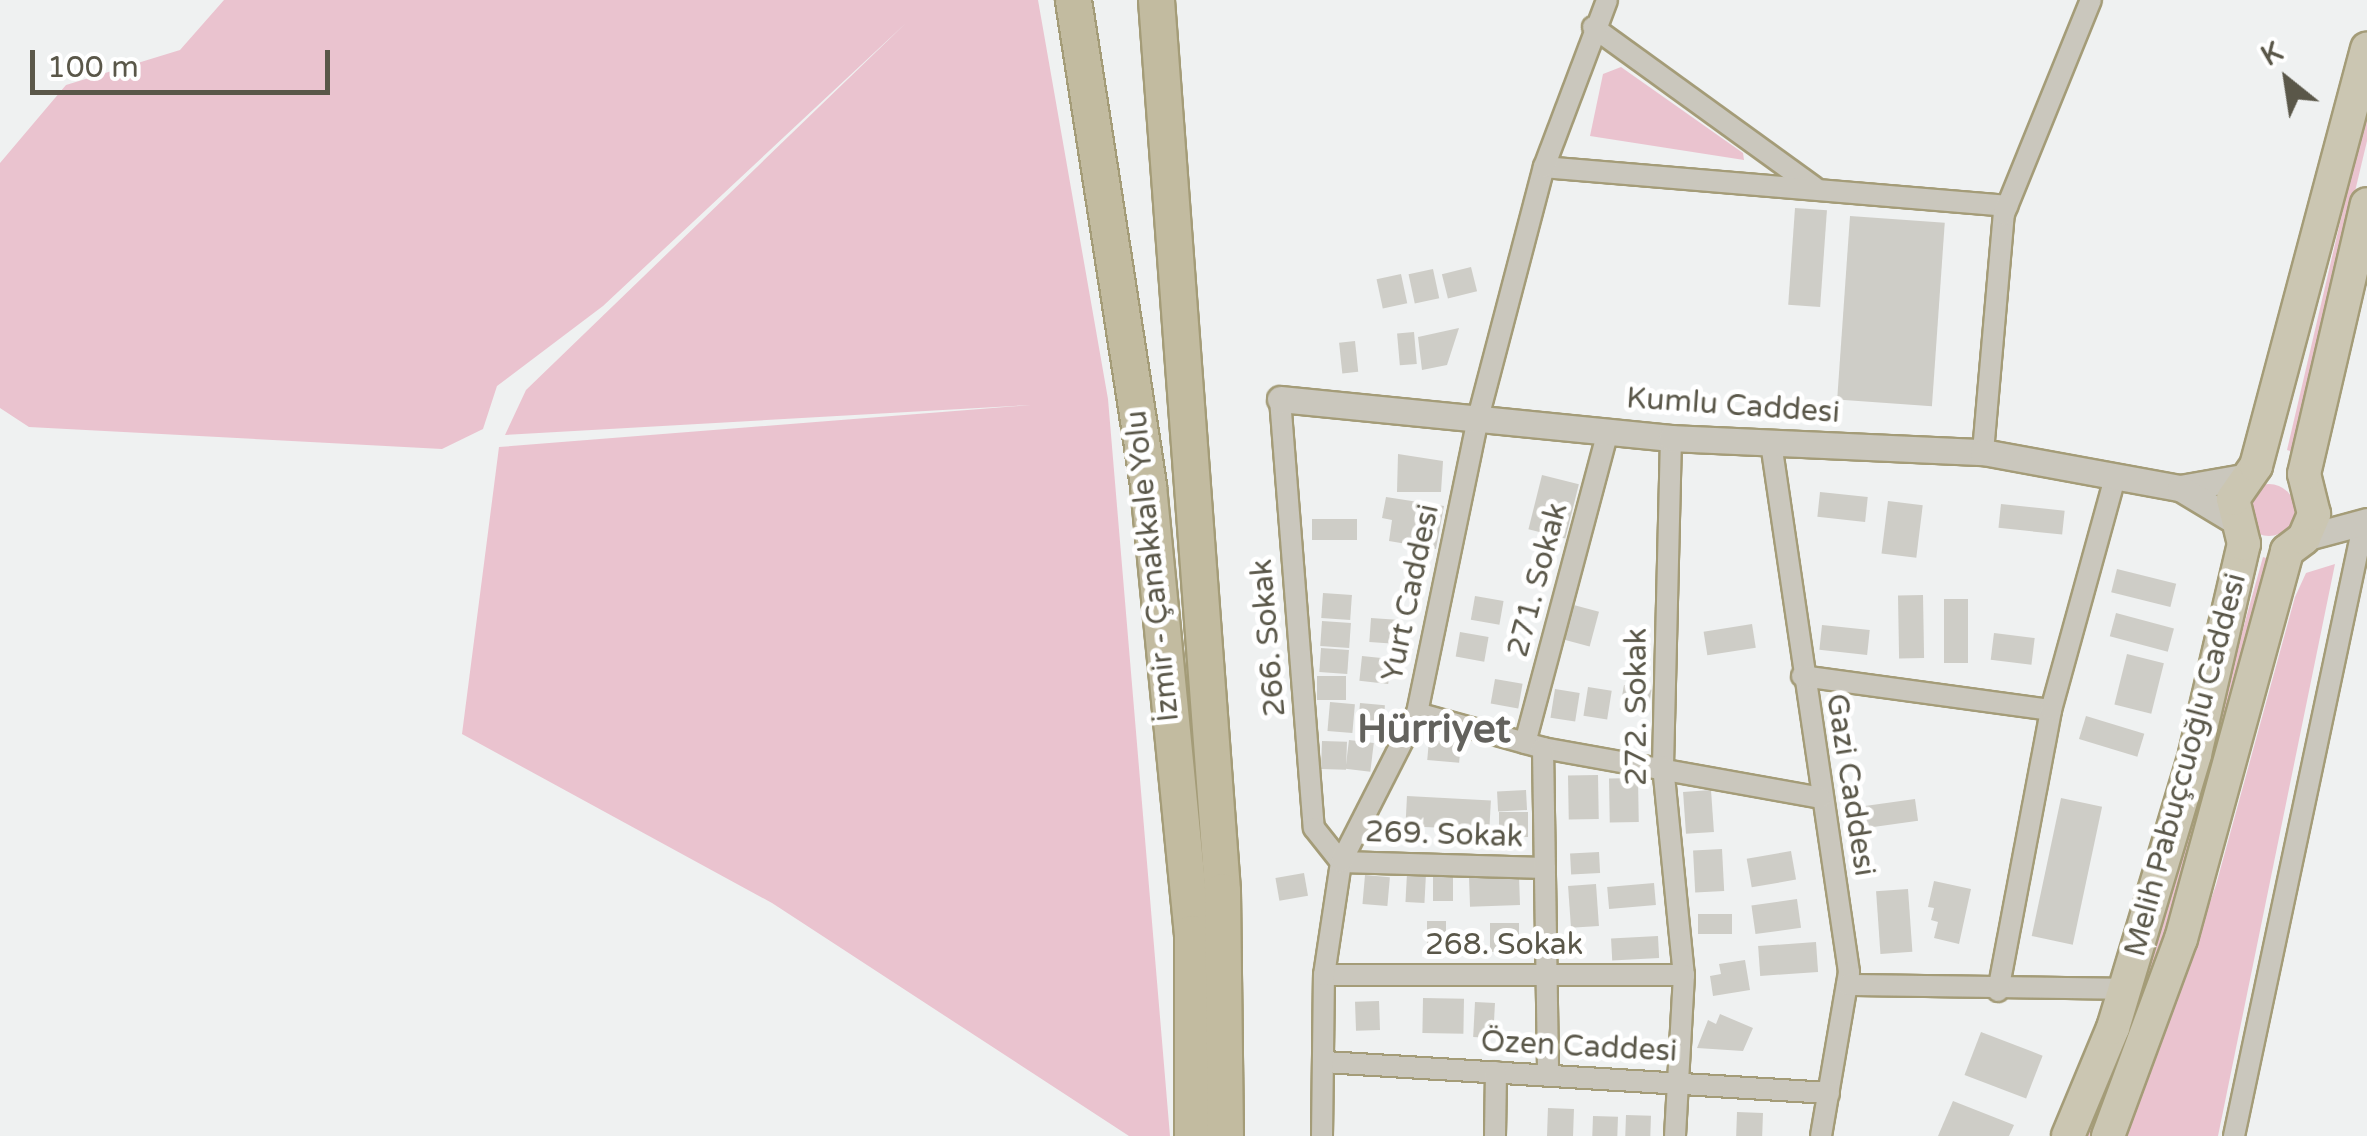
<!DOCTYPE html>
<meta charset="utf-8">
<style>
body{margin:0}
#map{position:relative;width:2367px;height:1136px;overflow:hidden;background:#eff1f1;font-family:"Varela Round",sans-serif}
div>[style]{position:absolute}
.green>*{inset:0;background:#eac3cf}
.round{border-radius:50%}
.building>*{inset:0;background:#cecdc7;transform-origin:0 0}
.roads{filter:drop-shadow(2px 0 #a49c78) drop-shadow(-2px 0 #a49c78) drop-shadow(0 2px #a49c78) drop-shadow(0 -2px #a49c78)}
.minor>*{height:20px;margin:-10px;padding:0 10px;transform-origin:10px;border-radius:10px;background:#cac7bd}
.tertiary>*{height:25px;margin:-12.5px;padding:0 12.5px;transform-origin:12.5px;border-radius:12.5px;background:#cac7bd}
.primary>*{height:32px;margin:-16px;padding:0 16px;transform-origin:16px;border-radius:16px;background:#cbc6b2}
.trunk>*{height:35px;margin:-17.5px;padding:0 17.5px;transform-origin:17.5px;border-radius:17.5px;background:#c2bba0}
span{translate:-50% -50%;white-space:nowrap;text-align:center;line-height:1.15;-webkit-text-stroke:10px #fff;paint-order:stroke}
.street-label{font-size:30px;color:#5a5749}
.district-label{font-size:40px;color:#63625d;font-weight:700}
.north{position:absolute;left:2237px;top:30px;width:100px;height:100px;-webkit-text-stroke:8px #fff;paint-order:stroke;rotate:330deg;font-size:28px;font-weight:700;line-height:40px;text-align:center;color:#5a5749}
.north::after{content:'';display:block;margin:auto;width:35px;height:45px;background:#5a5749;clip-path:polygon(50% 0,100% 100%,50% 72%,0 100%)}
.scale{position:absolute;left:30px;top:50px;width:300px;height:45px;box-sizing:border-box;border:5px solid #5a5749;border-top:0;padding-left:12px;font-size:30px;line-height:35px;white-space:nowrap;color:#5a5749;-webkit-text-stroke:8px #fff;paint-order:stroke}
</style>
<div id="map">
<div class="green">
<i style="clip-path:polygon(224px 0,1038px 0,1108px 399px,1170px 1136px,1129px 1136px,772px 903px,462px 734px,499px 447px,1031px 405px,505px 435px,526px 390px,906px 23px,603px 306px,497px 386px,483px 429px,442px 449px,29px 427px,0 408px,0 163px,66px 85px,180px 50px)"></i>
<i style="clip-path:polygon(1621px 67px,1743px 153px,1744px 160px,1590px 136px,1603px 74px)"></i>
<i style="clip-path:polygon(2367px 107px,2367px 141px,2293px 452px,2287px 450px)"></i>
<i class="round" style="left:2243px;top:484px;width:52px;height:52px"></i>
<i style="clip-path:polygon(2263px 557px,2269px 559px,2202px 819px,2142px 1013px,2091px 1136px,2081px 1136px,2159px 931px)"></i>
<i style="clip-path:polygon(2335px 564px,2218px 1136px,2126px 1136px,2216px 885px,2295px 597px,2306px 573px)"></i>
</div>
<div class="building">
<i style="left:1795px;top:208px;width:32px;height:97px;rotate:4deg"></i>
<i style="left:1850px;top:216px;width:95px;height:184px;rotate:4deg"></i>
<i style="left:1471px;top:267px;width:25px;height:30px;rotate:76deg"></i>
<i style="left:1433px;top:269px;width:30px;height:25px;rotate:78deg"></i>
<i style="left:1401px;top:274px;width:30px;height:25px;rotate:78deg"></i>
<i style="clip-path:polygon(1459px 328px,1447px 365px,1422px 370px,1418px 337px)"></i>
<i style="left:1414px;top:332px;width:32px;height:17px;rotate:85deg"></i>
<i style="left:1355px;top:341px;width:31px;height:16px;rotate:84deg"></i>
<i style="clip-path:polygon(1398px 454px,1443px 461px,1441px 492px,1397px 492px)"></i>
<i style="left:1542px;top:475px;width:38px;height:56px;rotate:14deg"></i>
<i style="left:1820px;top:492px;width:48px;height:25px;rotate:6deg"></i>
<i style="clip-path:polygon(1386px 497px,1444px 506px,1436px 549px,1389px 541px,1392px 520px,1382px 518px)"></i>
<i style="left:1888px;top:501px;width:35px;height:53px;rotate:7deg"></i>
<i style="left:2001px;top:504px;width:64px;height:24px;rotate:6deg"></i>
<i style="left:1312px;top:519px;width:45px;height:21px"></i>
<i style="left:2117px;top:569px;width:61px;height:24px;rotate:14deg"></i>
<i style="left:1323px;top:593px;width:29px;height:25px;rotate:4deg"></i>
<i style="left:1923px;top:595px;width:63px;height:25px;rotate:89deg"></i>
<i style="left:1475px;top:596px;width:29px;height:24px;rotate:10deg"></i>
<i style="left:1944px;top:599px;width:24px;height:64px"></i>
<i style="left:1570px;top:604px;width:30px;height:36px;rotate:15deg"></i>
<i style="left:2116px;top:613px;width:60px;height:24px;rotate:15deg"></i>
<i style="left:1371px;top:618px;width:29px;height:24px;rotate:4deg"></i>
<i style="left:1322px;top:621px;width:29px;height:25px;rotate:4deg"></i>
<i style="left:1752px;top:624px;width:24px;height:49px;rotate:81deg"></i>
<i style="left:1822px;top:625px;width:48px;height:25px;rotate:6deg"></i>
<i style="left:1460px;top:632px;width:29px;height:25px;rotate:10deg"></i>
<i style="left:1994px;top:633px;width:41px;height:27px;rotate:7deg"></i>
<i style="left:1321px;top:648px;width:28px;height:24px;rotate:4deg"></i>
<i style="left:2127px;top:654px;width:38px;height:52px;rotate:14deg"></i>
<i style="left:1362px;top:656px;width:29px;height:25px;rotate:6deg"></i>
<i style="left:1317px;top:676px;width:29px;height:24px"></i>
<i style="left:1495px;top:679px;width:28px;height:25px;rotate:10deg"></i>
<i style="left:1624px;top:685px;width:28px;height:25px;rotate:10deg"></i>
<i style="left:1588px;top:687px;width:24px;height:29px;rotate:9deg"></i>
<i style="left:1555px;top:689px;width:25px;height:29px;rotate:9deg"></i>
<i style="left:1330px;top:702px;width:25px;height:29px;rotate:5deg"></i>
<i style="left:1360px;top:703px;width:25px;height:29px;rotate:5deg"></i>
<i style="left:2086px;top:716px;width:61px;height:24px;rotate:17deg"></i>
<i style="left:1349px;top:740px;width:25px;height:29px;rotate:7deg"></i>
<i style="left:1429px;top:740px;width:32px;height:20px;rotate:5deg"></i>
<i style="left:1322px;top:741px;width:25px;height:28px;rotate:2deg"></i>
<i style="left:1598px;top:775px;width:44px;height:30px;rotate:89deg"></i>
<i style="left:1638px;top:778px;width:44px;height:29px;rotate:89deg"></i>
<i style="left:1526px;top:790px;width:20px;height:29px;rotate:87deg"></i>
<i style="left:1711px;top:790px;width:42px;height:28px;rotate:86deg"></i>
<i style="left:1407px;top:796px;width:84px;height:30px;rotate:3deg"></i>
<i style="left:2061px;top:798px;width:42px;height:141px;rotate:12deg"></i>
<i style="left:1915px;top:799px;width:22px;height:65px;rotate:82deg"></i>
<i style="left:1528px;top:812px;width:25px;height:29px;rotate:90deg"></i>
<i style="left:1722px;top:849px;width:42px;height:29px;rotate:87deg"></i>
<i style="left:1791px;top:851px;width:29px;height:45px;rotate:80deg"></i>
<i style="left:1599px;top:852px;width:21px;height:29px;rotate:87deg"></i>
<i style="left:1433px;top:872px;width:20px;height:29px"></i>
<i style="left:1304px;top:873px;width:23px;height:29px;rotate:80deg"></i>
<i style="left:1407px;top:873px;width:19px;height:29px;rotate:3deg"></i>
<i style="left:1365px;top:875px;width:25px;height:29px;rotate:5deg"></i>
<i style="left:1519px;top:876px;width:29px;height:50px;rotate:88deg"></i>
<i style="clip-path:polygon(1934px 881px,1971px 889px,1959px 944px,1934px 938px,1938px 922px,1931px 920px,1934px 908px,1928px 907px)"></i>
<i style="left:1654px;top:883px;width:22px;height:47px;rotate:85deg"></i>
<i style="left:1596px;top:884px;width:42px;height:28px;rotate:86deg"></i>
<i style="left:1908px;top:889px;width:63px;height:32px;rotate:86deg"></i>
<i style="left:1797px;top:899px;width:29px;height:46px;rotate:82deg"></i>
<i style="left:1732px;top:914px;width:20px;height:34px;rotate:90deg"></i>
<i style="left:1427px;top:921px;width:19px;height:29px"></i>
<i style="left:1519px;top:923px;width:29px;height:29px;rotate:90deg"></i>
<i style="left:1658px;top:936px;width:22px;height:47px;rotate:87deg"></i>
<i style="left:1816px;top:942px;width:30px;height:58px;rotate:86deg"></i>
<i style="clip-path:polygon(1745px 960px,1750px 990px,1713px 996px,1710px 976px,1721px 974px,1719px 964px)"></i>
<i style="left:1423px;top:998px;width:41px;height:35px;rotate:1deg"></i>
<i style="left:1379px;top:1001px;width:29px;height:24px;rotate:88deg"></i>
<i style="left:1475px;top:1002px;width:20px;height:35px;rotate:3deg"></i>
<i style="clip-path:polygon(1720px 1014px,1753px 1028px,1743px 1051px,1697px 1048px,1708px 1020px,1716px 1024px)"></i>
<i style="left:1981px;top:1032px;width:66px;height:46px;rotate:21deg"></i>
<i style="clip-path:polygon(1953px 1101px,2014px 1125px,2009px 1136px,1938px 1136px)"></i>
<i style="left:1548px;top:1108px;width:26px;height:28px;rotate:2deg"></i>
<i style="left:1737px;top:1112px;width:26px;height:24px;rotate:2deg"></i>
<i style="left:1626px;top:1115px;width:25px;height:21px;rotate:2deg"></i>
<i style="left:1593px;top:1116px;width:25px;height:20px;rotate:2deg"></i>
</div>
<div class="roads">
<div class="minor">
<i style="left:1593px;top:27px;width:273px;rotate:35.9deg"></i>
<i style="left:1544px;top:167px;width:465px;rotate:4.8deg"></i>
<i style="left:1280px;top:399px;width:430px;rotate:85.5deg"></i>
<i style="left:1314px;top:828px;width:43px;rotate:51.5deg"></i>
<i style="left:1341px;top:862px;width:204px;rotate:1.7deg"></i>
<i style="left:1671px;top:438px;width:328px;rotate:91.4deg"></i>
<i style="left:1663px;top:766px;width:210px;rotate:84.3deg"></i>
<i style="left:1684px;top:975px;width:161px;rotate:93.2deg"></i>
<i style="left:1771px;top:443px;width:535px;rotate:81.61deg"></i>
<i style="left:1849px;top:972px;width:166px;rotate:99.7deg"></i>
<i style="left:1983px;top:452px;width:239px;rotate:-85deg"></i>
<i style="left:2004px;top:214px;width:231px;rotate:-67.9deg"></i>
<i style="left:1802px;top:676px;width:251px;rotate:7.8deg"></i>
<i style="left:1417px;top:713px;width:131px;rotate:15.5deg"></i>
<i style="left:1543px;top:748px;width:282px;rotate:10.2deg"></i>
<i style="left:1525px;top:743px;width:323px;rotate:-75.1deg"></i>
<i style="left:1543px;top:748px;width:328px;rotate:89.1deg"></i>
<i style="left:1324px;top:975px;width:360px"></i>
<i style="left:1847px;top:985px;width:279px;rotate:0.8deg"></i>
<i style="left:1998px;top:991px;width:286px;rotate:-79.3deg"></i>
<i style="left:2051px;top:710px;width:242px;rotate:-74.6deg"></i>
<i style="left:1325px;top:1062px;width:505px;rotate:3.52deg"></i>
<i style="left:1322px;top:1136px;width:161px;rotate:-89.3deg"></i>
<i style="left:1324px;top:975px;width:114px;rotate:-81.4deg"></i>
<i style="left:1341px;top:862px;width:167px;rotate:-63deg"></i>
<i style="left:1417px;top:713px;width:301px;rotate:-78.3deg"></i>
<i style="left:1478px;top:418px;width:260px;rotate:-75.3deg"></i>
<i style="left:1544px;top:167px;width:178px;rotate:-69.3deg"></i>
<i style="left:1495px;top:1136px;width:64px;rotate:-89.1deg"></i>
<i style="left:2234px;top:1136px;width:629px;rotate:-78.06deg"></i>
</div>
<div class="tertiary">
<i style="left:1280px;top:399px;width:393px;rotate:5.7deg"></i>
<i style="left:1671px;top:438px;width:312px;rotate:2.6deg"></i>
<i style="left:1983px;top:452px;width:200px;rotate:10.4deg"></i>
<i style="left:2180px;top:488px;width:65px;rotate:-9.8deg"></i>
<i style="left:2180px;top:488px;width:62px;rotate:31.1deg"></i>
<i style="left:2304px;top:538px;width:65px;rotate:-15.1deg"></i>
</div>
<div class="primary">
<i style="left:2068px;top:1136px;width:117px;rotate:-67.4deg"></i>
<i style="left:2113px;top:1028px;width:286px;rotate:-73.3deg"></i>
<i style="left:2195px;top:754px;width:216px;rotate:-76.9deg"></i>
<i style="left:2244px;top:544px;width:46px;rotate:-103.7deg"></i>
<i style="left:2233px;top:499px;width:40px;rotate:-55.1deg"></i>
<i style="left:2256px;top:466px;width:432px;rotate:-75.1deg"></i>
<i style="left:2108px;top:1136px;width:210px;rotate:-69.7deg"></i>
<i style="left:2181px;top:939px;width:402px;rotate:-74.7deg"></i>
<i style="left:2287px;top:551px;width:21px;rotate:-37deg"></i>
<i style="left:2304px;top:538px;width:26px;rotate:-67deg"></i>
<i style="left:2314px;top:514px;width:41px;rotate:-104deg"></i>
<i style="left:2304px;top:474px;width:277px;rotate:-76.9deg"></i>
</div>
<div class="trunk">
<i style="left:1073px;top:0;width:492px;rotate:81.2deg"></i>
<i style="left:1148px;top:486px;width:449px;rotate:84.4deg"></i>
<i style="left:1192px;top:933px;width:203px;rotate:90deg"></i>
<i style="left:1156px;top:0;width:893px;rotate:85.76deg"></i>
<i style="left:1222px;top:891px;width:245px;rotate:89.3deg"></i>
</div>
</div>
<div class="street-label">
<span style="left:1733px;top:406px;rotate:4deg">Kumlu Caddesi</span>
<span style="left:1153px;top:566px;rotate:-96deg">İzmir - Çanakkale Yolu</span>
<span style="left:1538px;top:580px;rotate:-75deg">271. Sokak</span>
<span style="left:1411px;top:593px;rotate:-78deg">Yurt Caddesi</span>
<span style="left:1269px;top:638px;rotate:-95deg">266. Sokak</span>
<span style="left:1637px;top:707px;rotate:-90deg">272. Sokak</span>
<span style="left:2186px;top:765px;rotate:-75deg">Melih Pabuçcuoğlu Caddesi</span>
<span style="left:1850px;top:785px;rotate:81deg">Gazi Caddesi</span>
<span style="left:1444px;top:835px;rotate:2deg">269. Sokak</span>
<span style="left:1504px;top:945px">268. Sokak</span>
<span style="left:1579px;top:1047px;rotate:3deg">Özen Caddesi</span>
</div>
<div class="district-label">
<span style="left:1434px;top:729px">Hürriyet</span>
</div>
<div class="north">K</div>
<div class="scale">100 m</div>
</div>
